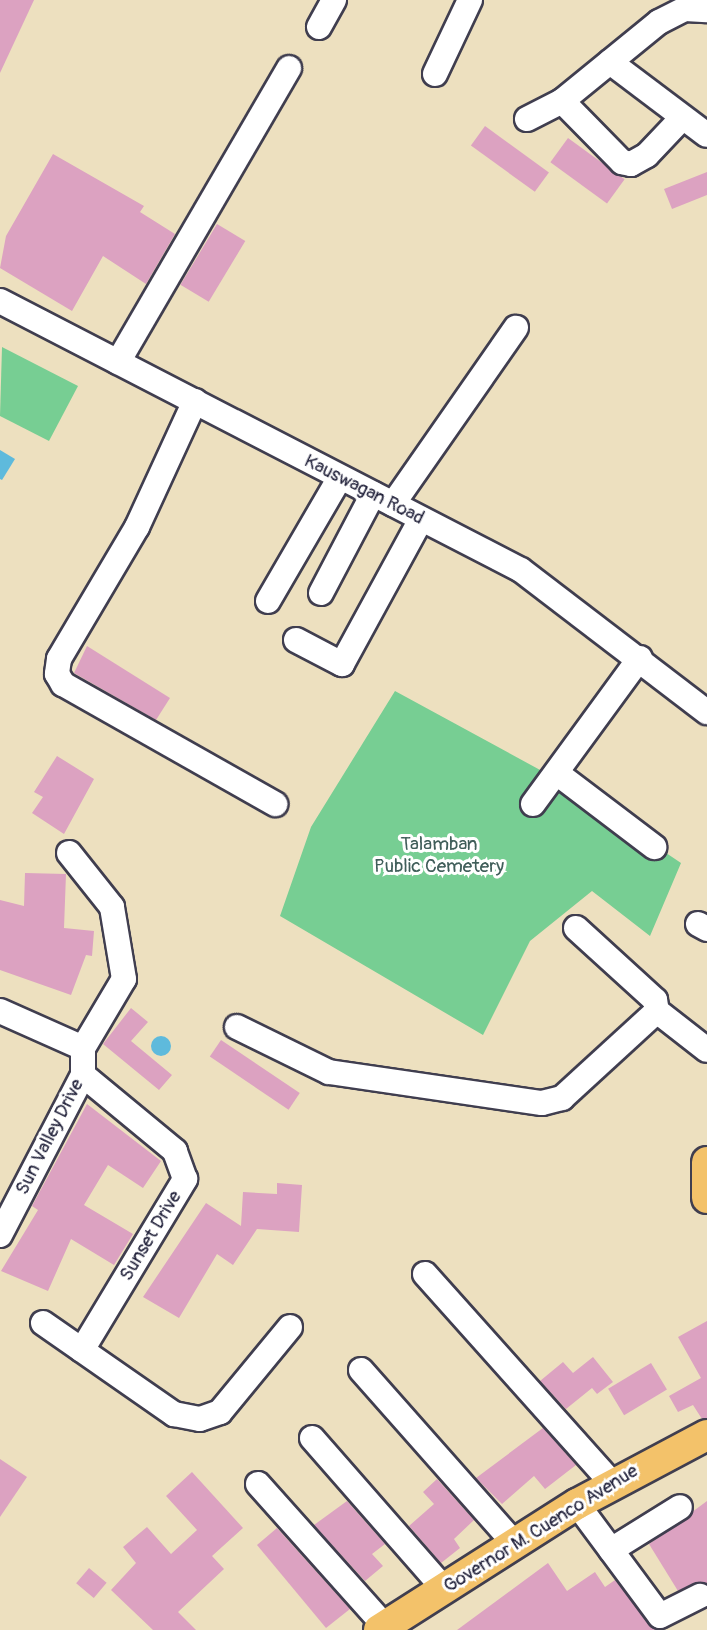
<!DOCTYPE html>
<style>
body{margin:0}
#map{position:relative;width:707px;height:1630px;overflow:hidden;background:#ede0bf;font-family:Pangolin,sans-serif}
div>[style]{position:absolute}
.green>*{inset:0;background:#77ce93}
.water>*{inset:0;background:#5ebadc}
.round{border-radius:50%}
.building>*{inset:0;background:#dca2c1;transform-origin:0 0}
.roads{filter:drop-shadow(2px 0 #403e4f) drop-shadow(-2px 0 #403e4f) drop-shadow(0 2px #403e4f) drop-shadow(0 -2px #403e4f)}
.minor>*{height:24px;margin:-12px;padding:0 12px;transform-origin:12px;border-radius:12px;background:#fff}
.major>*{height:30px;margin:-15px;padding:0 15px;transform-origin:15px;border-radius:15px;background:#f3c26a}
span{translate:-50% -50%;white-space:nowrap;text-align:center;line-height:1.15;-webkit-text-stroke:6px #fff;paint-order:stroke}
.street-label{font-size:19px;color:#22223b}
.park-label{font-size:19px;color:#405e5a}
</style>
<div id="map">
<div class="green">
<i style="clip-path:polygon(2px 347px,78px 386px,49px 441px,0 416px)"></i>
<i style="clip-path:polygon(395px 691px,553px 777px,681px 863px,650px 936px,592px 891px,530px 941px,483px 1035px,280px 916px,311px 827px)"></i>
</div>
<div class="water">
<i style="clip-path:polygon(0 450px,15px 459px,2px 480px,0 479px)"></i>
<i class="round" style="left:151px;top:1036px;width:20px;height:20px"></i>
</div>
<div class="building">
<i style="clip-path:polygon(0 0,34px 0,0 73px)"></i>
<i style="left:485px;top:126px;width:79px;height:24px;rotate:36deg"></i>
<i style="left:568px;top:138px;width:70px;height:30px;rotate:36deg"></i>
<i style="clip-path:polygon(53px 154px,144px 206px,140px 212px,175px 234px,146px 284px,103px 256px,72px 311px,0 268px,6px 236px)"></i>
<i style="clip-path:polygon(707px 172px,707px 195px,672px 209px,664px 189px)"></i>
<i style="left:217px;top:224px;width:33px;height:71px;rotate:31deg"></i>
<i style="clip-path:polygon(87px 646px,170px 698px,156px 720px,74px 673px)"></i>
<i style="clip-path:polygon(57px 756px,94px 779px,64px 834px,32px 813px,43px 797px,34px 792px)"></i>
<i style="clip-path:polygon(25px 873px,66px 874px,64px 928px,94px 931px,92px 956px,86px 955px,71px 995px,0 970px,0 900px,24px 906px)"></i>
<i style="clip-path:polygon(131px 1008px,148px 1022px,131px 1041px,172px 1075px,159px 1090px,103px 1044px)"></i>
<i style="left:221px;top:1040px;width:95px;height:20px;rotate:34deg"></i>
<i style="clip-path:polygon(87px 1104px,161px 1161px,143px 1188px,108px 1165px,84px 1205px,133px 1234px,114px 1265px,71px 1239px,48px 1291px,1px 1271px,38px 1210px,32px 1206px)"></i>
<i style="clip-path:polygon(277px 1183px,302px 1185px,299px 1232px,257px 1229px,233px 1265px,217px 1254px,179px 1318px,143px 1297px,206px 1203px,241px 1226px,243px 1192px,277px 1194px)"></i>
<i style="clip-path:polygon(707px 1321px,707px 1418px,702px 1419px,693px 1405px,678px 1412px,669px 1396px,701px 1378px,678px 1337px)"></i>
<i style="clip-path:polygon(593px 1357px,613px 1382px,597px 1394px,592px 1388px,566px 1409px,540px 1381px,563px 1362px,573px 1373px)"></i>
<i style="left:651px;top:1363px;width:31px;height:50px;rotate:59deg"></i>
<i style="clip-path:polygon(543px 1428px,576px 1465px,545px 1489px,534px 1476px,502px 1504px,476px 1478px)"></i>
<i style="clip-path:polygon(0 1459px,27px 1477px,0 1517px)"></i>
<i style="clip-path:polygon(192px 1472px,243px 1528px,212px 1556px,224px 1569px,178px 1612px,196px 1630px,153px 1630px,111px 1590px,136px 1563px,123px 1547px,147px 1527px,171px 1554px,197px 1530px,166px 1496px)"></i>
<i style="clip-path:polygon(437px 1479px,474px 1520px,454px 1539px,460px 1548px,441px 1563px,409px 1526px,434px 1504px,423px 1492px)"></i>
<i style="clip-path:polygon(347px 1501px,385px 1544px,372px 1554px,383px 1566px,365px 1581px,314px 1525px)"></i>
<i style="clip-path:polygon(707px 1501px,707px 1583px,678px 1591px,649px 1544px)"></i>
<i style="clip-path:polygon(277px 1528px,350px 1609px,326px 1628px,257px 1545px)"></i>
<i style="clip-path:polygon(548px 1563px,567px 1591px,595px 1572px,605px 1587px,615px 1580px,656px 1630px,457px 1630px)"></i>
<i style="left:89px;top:1568px;width:23px;height:20px;rotate:40deg"></i>
</div>
<div class="roads">
<div class="minor">
<i style="left:319px;top:27px;width:31px;rotate:-61deg"></i>
<i style="left:610px;top:62px;width:121px;rotate:37deg"></i>
<i style="left:435px;top:74px;width:82px;rotate:-64.7deg"></i>
<i style="left:562px;top:101px;width:86px;rotate:45.5deg"></i>
<i style="left:622px;top:162px;width:9px;rotate:13deg"></i>
<i style="left:631px;top:164px;width:18px;rotate:-29deg"></i>
<i style="left:647px;top:155px;width:51px;rotate:-46.6deg"></i>
<i style="left:527px;top:119px;width:39px;rotate:-27deg"></i>
<i style="left:562px;top:101px;width:125px;rotate:-39.2deg"></i>
<i style="left:659px;top:22px;width:29px;rotate:-27deg"></i>
<i style="left:685px;top:9px;width:22px;rotate:3deg"></i>
<i style="left:0;top:301px;width:586px;rotate:27.31deg"></i>
<i style="left:521px;top:570px;width:234px;rotate:37.4deg"></i>
<i style="left:118px;top:362px;width:340px;rotate:-59.8deg"></i>
<i style="left:195px;top:401px;width:139px;rotate:114.7deg"></i>
<i style="left:137px;top:527px;width:153px;rotate:120.6deg"></i>
<i style="left:59px;top:659px;width:15px;rotate:98deg"></i>
<i style="left:57px;top:674px;width:12px;rotate:59deg"></i>
<i style="left:63px;top:684px;width:244px;rotate:29.5deg"></i>
<i style="left:393px;top:504px;width:215px;rotate:-55.1deg"></i>
<i style="left:321px;top:593px;width:112px;rotate:-62.3deg"></i>
<i style="left:268px;top:601px;width:141px;rotate:-59.8deg"></i>
<i style="left:296px;top:640px;width:52px;rotate:27.6deg"></i>
<i style="left:342px;top:664px;width:165px;rotate:-61.4deg"></i>
<i style="left:558px;top:774px;width:121px;rotate:37.2deg"></i>
<i style="left:533px;top:804px;width:181px;rotate:-53.8deg"></i>
<i style="left:698px;top:924px;width:10px;rotate:29deg"></i>
<i style="left:576px;top:928px;width:107px;rotate:42.3deg"></i>
<i style="left:655px;top:1000px;width:11px;rotate:80deg"></i>
<i style="left:657px;top:1011px;width:63px;rotate:38deg"></i>
<i style="left:0;top:1011px;width:91px;rotate:24deg"></i>
<i style="left:237px;top:1027px;width:102px;rotate:26.1deg"></i>
<i style="left:329px;top:1072px;width:215px;rotate:8.3deg"></i>
<i style="left:542px;top:1103px;width:21px;rotate:-14deg"></i>
<i style="left:562px;top:1098px;width:129px;rotate:-42.5deg"></i>
<i style="left:0;top:1235px;width:180px;rotate:-62.6deg"></i>
<i style="left:83px;top:1075px;width:27px;rotate:-90deg"></i>
<i style="left:83px;top:1048px;width:80px;rotate:-59.3deg"></i>
<i style="left:124px;top:979px;width:73px;rotate:-99.5deg"></i>
<i style="left:112px;top:907px;width:69px;rotate:-128.5deg"></i>
<i style="left:425px;top:1274px;width:282px;rotate:48.2deg"></i>
<i style="left:43px;top:1323px;width:160px;rotate:34.8deg"></i>
<i style="left:174px;top:1414px;width:26px;rotate:11deg"></i>
<i style="left:200px;top:1419px;width:21px;rotate:-19deg"></i>
<i style="left:220px;top:1412px;width:110px;rotate:-50.5deg"></i>
<i style="left:82px;top:1350px;width:200px;rotate:-58.9deg"></i>
<i style="left:185px;top:1179px;width:30px;rotate:-110deg"></i>
<i style="left:175px;top:1151px;width:119px;rotate:-140.4deg"></i>
<i style="left:361px;top:1370px;width:234px;rotate:48.5deg"></i>
<i style="left:312px;top:1438px;width:201px;rotate:48.8deg"></i>
<i style="left:258px;top:1484px;width:191px;rotate:48.2deg"></i>
<i style="left:577px;top:1504px;width:139px;rotate:53.5deg"></i>
<i style="left:660px;top:1616px;width:45px;rotate:-26.6deg"></i>
<i style="left:611px;top:1550px;width:81px;rotate:-31.9deg"></i>
</div>
<div class="major">
<i style="left:707px;top:1162px;width:36px;rotate:90deg"></i>
<i style="left:379px;top:1630px;width:235px;rotate:-32.5deg"></i>
<i style="left:577px;top:1504px;width:147px;rotate:-28deg"></i>
</div>
</div>
<div class="street-label">
<span style="left:364px;top:490px;rotate:27deg">Kauswagan Road</span>
<span style="left:50px;top:1137px;rotate:-63deg">Sun Valley Drive</span>
<span style="left:151px;top:1236px;rotate:-59deg">Sunset Drive</span>
<span style="left:541px;top:1529px;rotate:-32deg">Governor M. Cuenco Avenue</span>
</div>
<div class="park-label">
<span style="left:439px;top:856px">Talamban<br>Public Cemetery</span>
</div>
</div>
